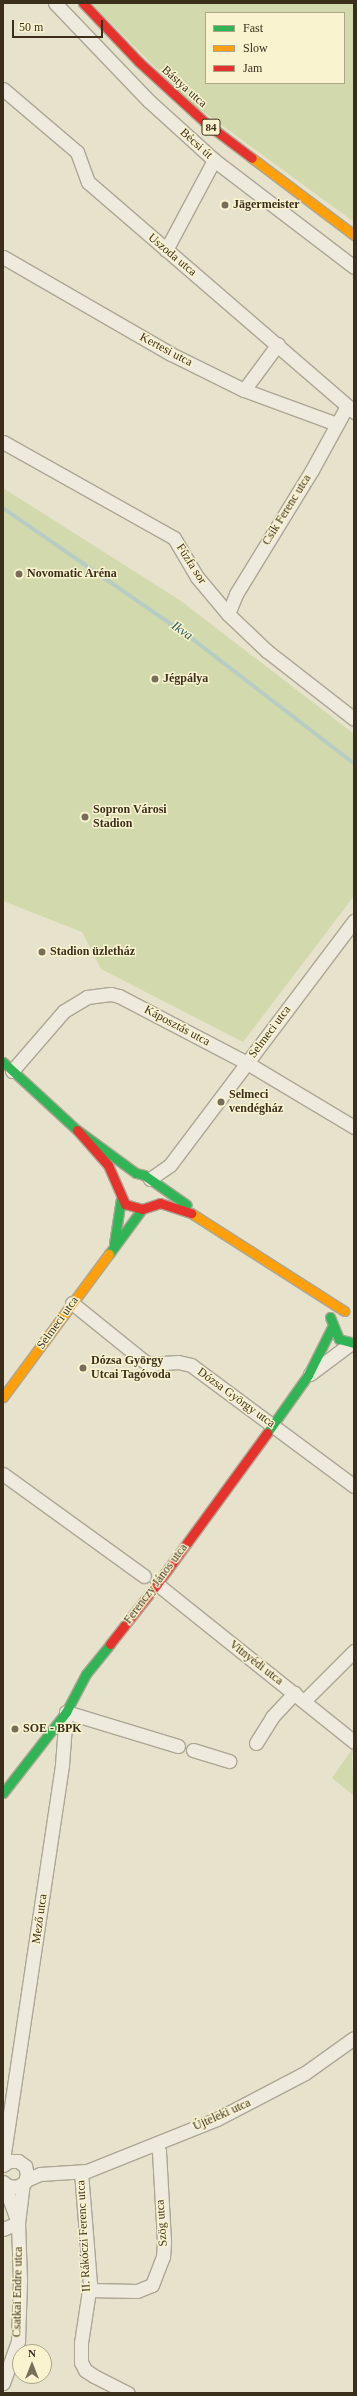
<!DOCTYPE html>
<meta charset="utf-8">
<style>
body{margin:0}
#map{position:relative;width:357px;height:2396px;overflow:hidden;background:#e7e2cb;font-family:"Times New Roman",serif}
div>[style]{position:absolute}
.green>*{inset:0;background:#d2d9ac}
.stream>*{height:3.5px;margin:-1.75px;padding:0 1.75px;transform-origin:1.75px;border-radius:1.75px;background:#b7cdc3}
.roads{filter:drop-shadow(1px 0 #aca695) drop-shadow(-1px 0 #aca695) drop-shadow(0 1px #aca695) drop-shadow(0 -1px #aca695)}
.street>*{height:13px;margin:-6.5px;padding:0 6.5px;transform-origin:6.5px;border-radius:6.5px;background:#eeebde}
.fast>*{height:9px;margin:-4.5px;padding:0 4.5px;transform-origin:4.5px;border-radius:4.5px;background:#30b455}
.slow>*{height:9px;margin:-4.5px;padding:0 4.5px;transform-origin:4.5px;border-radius:4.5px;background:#ff9f0a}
.jam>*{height:9px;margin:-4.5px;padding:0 4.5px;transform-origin:4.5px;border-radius:4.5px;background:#e5322d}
.dots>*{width:11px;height:11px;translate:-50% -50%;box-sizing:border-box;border:2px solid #f9f3d0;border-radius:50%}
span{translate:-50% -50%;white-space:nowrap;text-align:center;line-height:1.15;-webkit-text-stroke:3px #f9f3d0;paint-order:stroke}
.shield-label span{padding:1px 3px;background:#f9f3d0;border:1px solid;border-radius:3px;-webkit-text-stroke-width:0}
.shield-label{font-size:11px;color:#3b2f1c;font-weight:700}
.street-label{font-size:12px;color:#3b2f1c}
.poi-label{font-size:12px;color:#3b2f1c;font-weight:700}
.left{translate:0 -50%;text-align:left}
.water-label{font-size:13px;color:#2a595d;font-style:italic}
.frame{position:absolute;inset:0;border:4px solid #3b2f1c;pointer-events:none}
.legend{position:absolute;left:205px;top:12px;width:140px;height:72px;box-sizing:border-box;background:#f9f3d0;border:1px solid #ada588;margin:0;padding:5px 7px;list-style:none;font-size:12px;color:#3b2f1c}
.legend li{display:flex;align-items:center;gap:8px;height:20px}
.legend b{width:20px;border:1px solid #ada588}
.north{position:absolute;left:12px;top:2344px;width:40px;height:40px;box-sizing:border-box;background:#f9f3d0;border:1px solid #ada588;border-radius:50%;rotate:0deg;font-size:11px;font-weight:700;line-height:16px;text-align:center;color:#3b2f1c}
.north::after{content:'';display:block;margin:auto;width:14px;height:18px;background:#776e59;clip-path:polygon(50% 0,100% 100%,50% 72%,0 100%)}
.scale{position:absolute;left:12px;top:20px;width:91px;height:18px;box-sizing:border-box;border:2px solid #3b2f1c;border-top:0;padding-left:5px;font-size:12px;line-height:14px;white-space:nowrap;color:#3b2f1c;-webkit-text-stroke:3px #f9f3d0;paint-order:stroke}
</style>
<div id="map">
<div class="green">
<i style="clip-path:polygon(evenodd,91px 3px,354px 3px,354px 222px,190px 102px,91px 3px,206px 13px,344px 13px,344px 83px,206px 83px,206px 13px)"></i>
<i style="clip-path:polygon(3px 488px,181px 601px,354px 734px,354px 896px,243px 1042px,101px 969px,82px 932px,3px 901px)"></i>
<i style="clip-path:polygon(353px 1748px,352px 1759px,354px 1796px,332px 1778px)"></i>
</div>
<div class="stream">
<i style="left:3px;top:508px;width:232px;rotate:34.6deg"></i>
<i style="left:194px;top:640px;width:202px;rotate:37.6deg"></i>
</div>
<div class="roads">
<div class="street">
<i style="left:55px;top:3px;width:136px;rotate:46.2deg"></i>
<i style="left:149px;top:101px;width:88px;rotate:42.2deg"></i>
<i style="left:214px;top:160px;width:176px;rotate:37.4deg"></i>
<i style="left:3px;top:89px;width:97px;rotate:40.4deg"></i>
<i style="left:77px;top:152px;width:32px;rotate:70deg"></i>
<i style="left:88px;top:182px;width:352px;rotate:40.8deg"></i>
<i style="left:166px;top:250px;width:102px;rotate:-61.9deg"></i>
<i style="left:3px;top:257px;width:194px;rotate:30deg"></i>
<i style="left:171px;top:354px;width:81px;rotate:26.3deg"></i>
<i style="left:244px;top:390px;width:99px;rotate:20.1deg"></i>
<i style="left:244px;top:390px;width:57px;rotate:-53.5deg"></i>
<i style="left:3px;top:442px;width:196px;rotate:29.3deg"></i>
<i style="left:174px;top:538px;width:45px;rotate:59.5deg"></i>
<i style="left:197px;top:577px;width:48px;rotate:50deg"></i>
<i style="left:228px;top:614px;width:54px;rotate:43.5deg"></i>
<i style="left:267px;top:651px;width:110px;rotate:38deg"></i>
<i style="left:228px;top:614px;width:22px;rotate:-68deg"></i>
<i style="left:236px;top:594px;width:145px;rotate:-58.5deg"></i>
<i style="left:312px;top:470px;width:73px;rotate:-61.3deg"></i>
<i style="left:12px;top:1071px;width:79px;rotate:-49.1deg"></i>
<i style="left:64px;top:1011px;width:27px;rotate:-31deg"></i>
<i style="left:87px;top:997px;width:24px;rotate:-7deg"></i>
<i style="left:111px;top:994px;width:8px;rotate:14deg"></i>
<i style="left:119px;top:996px;width:144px;rotate:27.6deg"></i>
<i style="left:247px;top:1063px;width:125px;rotate:30.9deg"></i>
<i style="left:150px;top:1179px;width:24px;rotate:-35deg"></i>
<i style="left:170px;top:1165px;width:306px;rotate:-53deg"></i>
<i style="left:72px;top:1303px;width:92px;rotate:38.9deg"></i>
<i style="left:144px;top:1361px;width:7px;rotate:27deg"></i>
<i style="left:150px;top:1364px;width:28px;rotate:-4deg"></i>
<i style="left:178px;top:1362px;width:13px;rotate:13deg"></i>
<i style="left:191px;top:1365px;width:203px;rotate:36.6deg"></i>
<i style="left:310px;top:1374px;width:50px;rotate:-36.9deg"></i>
<i style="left:3px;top:1474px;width:174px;rotate:35.9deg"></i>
<i style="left:157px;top:1584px;width:253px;rotate:38.7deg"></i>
<i style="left:304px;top:1701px;width:71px;rotate:-45deg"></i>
<i style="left:256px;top:1743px;width:31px;rotate:-58deg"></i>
<i style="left:272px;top:1717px;width:33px;rotate:-47deg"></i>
<i style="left:193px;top:1750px;width:38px;rotate:17deg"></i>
<i style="left:3px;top:2160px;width:399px;rotate:-81.5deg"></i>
<i style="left:62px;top:1765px;width:53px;rotate:-85.7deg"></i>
<i style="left:66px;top:1712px;width:117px;rotate:16.9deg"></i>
<i style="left:3px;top:2165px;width:7px;rotate:-34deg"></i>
<i style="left:9px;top:2161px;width:9px"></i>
<i style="left:18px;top:2161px;width:9px;rotate:36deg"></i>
<i style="left:25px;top:2166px;width:8px;rotate:76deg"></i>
<i style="left:27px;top:2174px;width:8px;rotate:104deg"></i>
<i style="left:25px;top:2182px;width:9px;rotate:148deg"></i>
<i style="left:17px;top:2187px;width:9px;rotate:-174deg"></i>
<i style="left:8px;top:2186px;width:6px;rotate:-141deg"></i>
<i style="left:81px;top:2172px;width:112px;rotate:85.4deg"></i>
<i style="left:90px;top:2284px;width:60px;rotate:98.7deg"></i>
<i style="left:81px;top:2343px;width:19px;rotate:90deg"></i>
<i style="left:81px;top:2362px;width:9px;rotate:63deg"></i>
<i style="left:85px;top:2370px;width:11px;rotate:34deg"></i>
<i style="left:94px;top:2376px;width:38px;rotate:27deg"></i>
<i style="left:26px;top:2180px;width:15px;rotate:-23deg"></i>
<i style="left:40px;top:2174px;width:47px;rotate:-3.7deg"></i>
<i style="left:87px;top:2171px;width:140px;rotate:-21.8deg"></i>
<i style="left:217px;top:2119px;width:99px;rotate:-27.6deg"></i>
<i style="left:305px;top:2073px;width:60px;rotate:-35.5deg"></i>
<i style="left:4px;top:2184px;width:38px;rotate:70deg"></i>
<i style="left:3px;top:2229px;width:16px;rotate:-22deg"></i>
<i style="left:89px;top:2290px;width:48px;rotate:1.2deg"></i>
<i style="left:137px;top:2291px;width:16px;rotate:-22deg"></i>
<i style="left:152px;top:2285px;width:30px;rotate:-69deg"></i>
<i style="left:163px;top:2257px;width:16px;rotate:-86deg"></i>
<i style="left:164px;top:2241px;width:90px;rotate:-93.2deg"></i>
<i style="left:159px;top:2151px;width:8px;rotate:-120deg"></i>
<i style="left:3px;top:2383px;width:45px;rotate:-70.3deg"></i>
<i style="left:18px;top:2341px;width:61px;rotate:-88.1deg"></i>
<i style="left:20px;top:2280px;width:57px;rotate:-92deg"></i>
<i style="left:18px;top:2223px;width:39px;rotate:-83deg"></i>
</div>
<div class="fast">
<i style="left:3px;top:1062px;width:100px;rotate:42.6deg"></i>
<i style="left:77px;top:1130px;width:73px;rotate:36.1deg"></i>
<i style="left:136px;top:1173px;width:8px;rotate:14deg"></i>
<i style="left:144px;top:1175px;width:52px;rotate:34.9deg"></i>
<i style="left:114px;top:1244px;width:46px;rotate:-81.2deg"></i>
<i style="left:109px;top:1254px;width:56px;rotate:-53.7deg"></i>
<i style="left:330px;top:1317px;width:24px;rotate:68deg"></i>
<i style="left:339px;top:1339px;width:16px;rotate:15deg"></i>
<i style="left:267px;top:1433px;width:71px;rotate:-54.7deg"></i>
<i style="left:308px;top:1375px;width:54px;rotate:-63.4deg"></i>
<i style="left:3px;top:1793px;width:103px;rotate:-52.1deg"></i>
<i style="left:66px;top:1712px;width:43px;rotate:-62.2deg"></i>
<i style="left:86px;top:1674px;width:38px;rotate:-51deg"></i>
</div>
<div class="slow">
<i style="left:252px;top:158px;width:128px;rotate:37deg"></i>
<i style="left:191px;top:1213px;width:182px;rotate:32.6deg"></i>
<i style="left:3px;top:1397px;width:178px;rotate:-53.5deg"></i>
</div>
<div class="jam">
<i style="left:83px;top:3px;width:81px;rotate:46.5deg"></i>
<i style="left:139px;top:62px;width:92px;rotate:42.4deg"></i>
<i style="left:207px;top:124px;width:56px;rotate:37.1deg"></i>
<i style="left:77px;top:1130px;width:47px;rotate:48.5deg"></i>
<i style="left:108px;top:1165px;width:43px;rotate:66.4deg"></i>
<i style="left:125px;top:1204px;width:18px;rotate:16deg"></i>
<i style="left:142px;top:1209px;width:19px;rotate:-18deg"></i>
<i style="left:160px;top:1203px;width:33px;rotate:18deg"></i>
<i style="left:110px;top:1644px;width:76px;rotate:-51.9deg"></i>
<i style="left:157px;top:1584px;width:187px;rotate:-53.9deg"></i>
</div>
</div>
<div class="dots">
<i style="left:225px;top:205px;background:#776e59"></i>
<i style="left:19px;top:574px;background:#776e59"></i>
<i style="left:155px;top:679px;background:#776e59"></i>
<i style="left:85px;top:817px;background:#776e59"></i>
<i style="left:42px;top:952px;background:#776e59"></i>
<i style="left:221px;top:1102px;background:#776e59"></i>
<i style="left:83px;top:1368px;background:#776e59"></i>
<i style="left:15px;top:1729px;background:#776e59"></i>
</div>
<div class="shield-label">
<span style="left:211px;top:127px">84</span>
</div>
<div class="street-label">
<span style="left:184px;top:87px;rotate:42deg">Bástya utca</span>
<span style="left:196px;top:144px;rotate:42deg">Bécsi út</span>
<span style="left:172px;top:255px;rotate:40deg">Uszoda utca</span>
<span style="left:166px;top:350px;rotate:28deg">Kertesi utca</span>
<span style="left:287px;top:510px;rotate:-58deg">Csík Ferenc utca</span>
<span style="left:191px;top:564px;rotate:57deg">Fűzfa sor</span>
<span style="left:177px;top:1026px;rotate:28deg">Káposztás utca</span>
<span style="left:270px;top:1032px;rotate:-53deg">Selmeci utca</span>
<span style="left:58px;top:1323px;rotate:-54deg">Selmeci utca</span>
<span style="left:236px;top:1398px;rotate:36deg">Dózsa György utca</span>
<span style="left:156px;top:1584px;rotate:-53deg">Ferenczy János utca</span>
<span style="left:256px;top:1663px;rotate:38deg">Vitnyédi utca</span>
<span style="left:40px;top:1919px;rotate:-82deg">Mező utca</span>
<span style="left:222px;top:2115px;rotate:-24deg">Újteleki utca</span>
<span style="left:162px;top:2223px;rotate:-94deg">Szög utca</span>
<span style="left:84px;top:2236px;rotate:-93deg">II. Rákóczi Ferenc utca</span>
<span style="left:18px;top:2292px;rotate:-89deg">Csatkai Endre utca</span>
</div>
<div class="poi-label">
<span class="left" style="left:233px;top:205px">Jägermeister</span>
<span class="left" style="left:27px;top:574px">Novomatic Aréna</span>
<span class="left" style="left:163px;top:679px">Jégpálya</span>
<span class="left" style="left:93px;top:817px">Sopron Városi<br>Stadion</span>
<span class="left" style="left:50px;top:952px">Stadion üzletház</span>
<span class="left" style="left:229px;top:1102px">Selmeci<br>vendégház</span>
<span class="left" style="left:91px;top:1368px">Dózsa György<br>Utcai Tagóvoda</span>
<span class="left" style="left:23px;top:1729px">SOE - BPK</span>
</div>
<div class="water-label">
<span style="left:182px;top:631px;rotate:35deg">Ikva</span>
</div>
<div class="frame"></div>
<ul class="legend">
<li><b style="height:5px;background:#30b455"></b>Fast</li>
<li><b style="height:5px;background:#ff9f0a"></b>Slow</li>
<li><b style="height:5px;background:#e5322d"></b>Jam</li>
</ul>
<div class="north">N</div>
<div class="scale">50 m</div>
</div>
